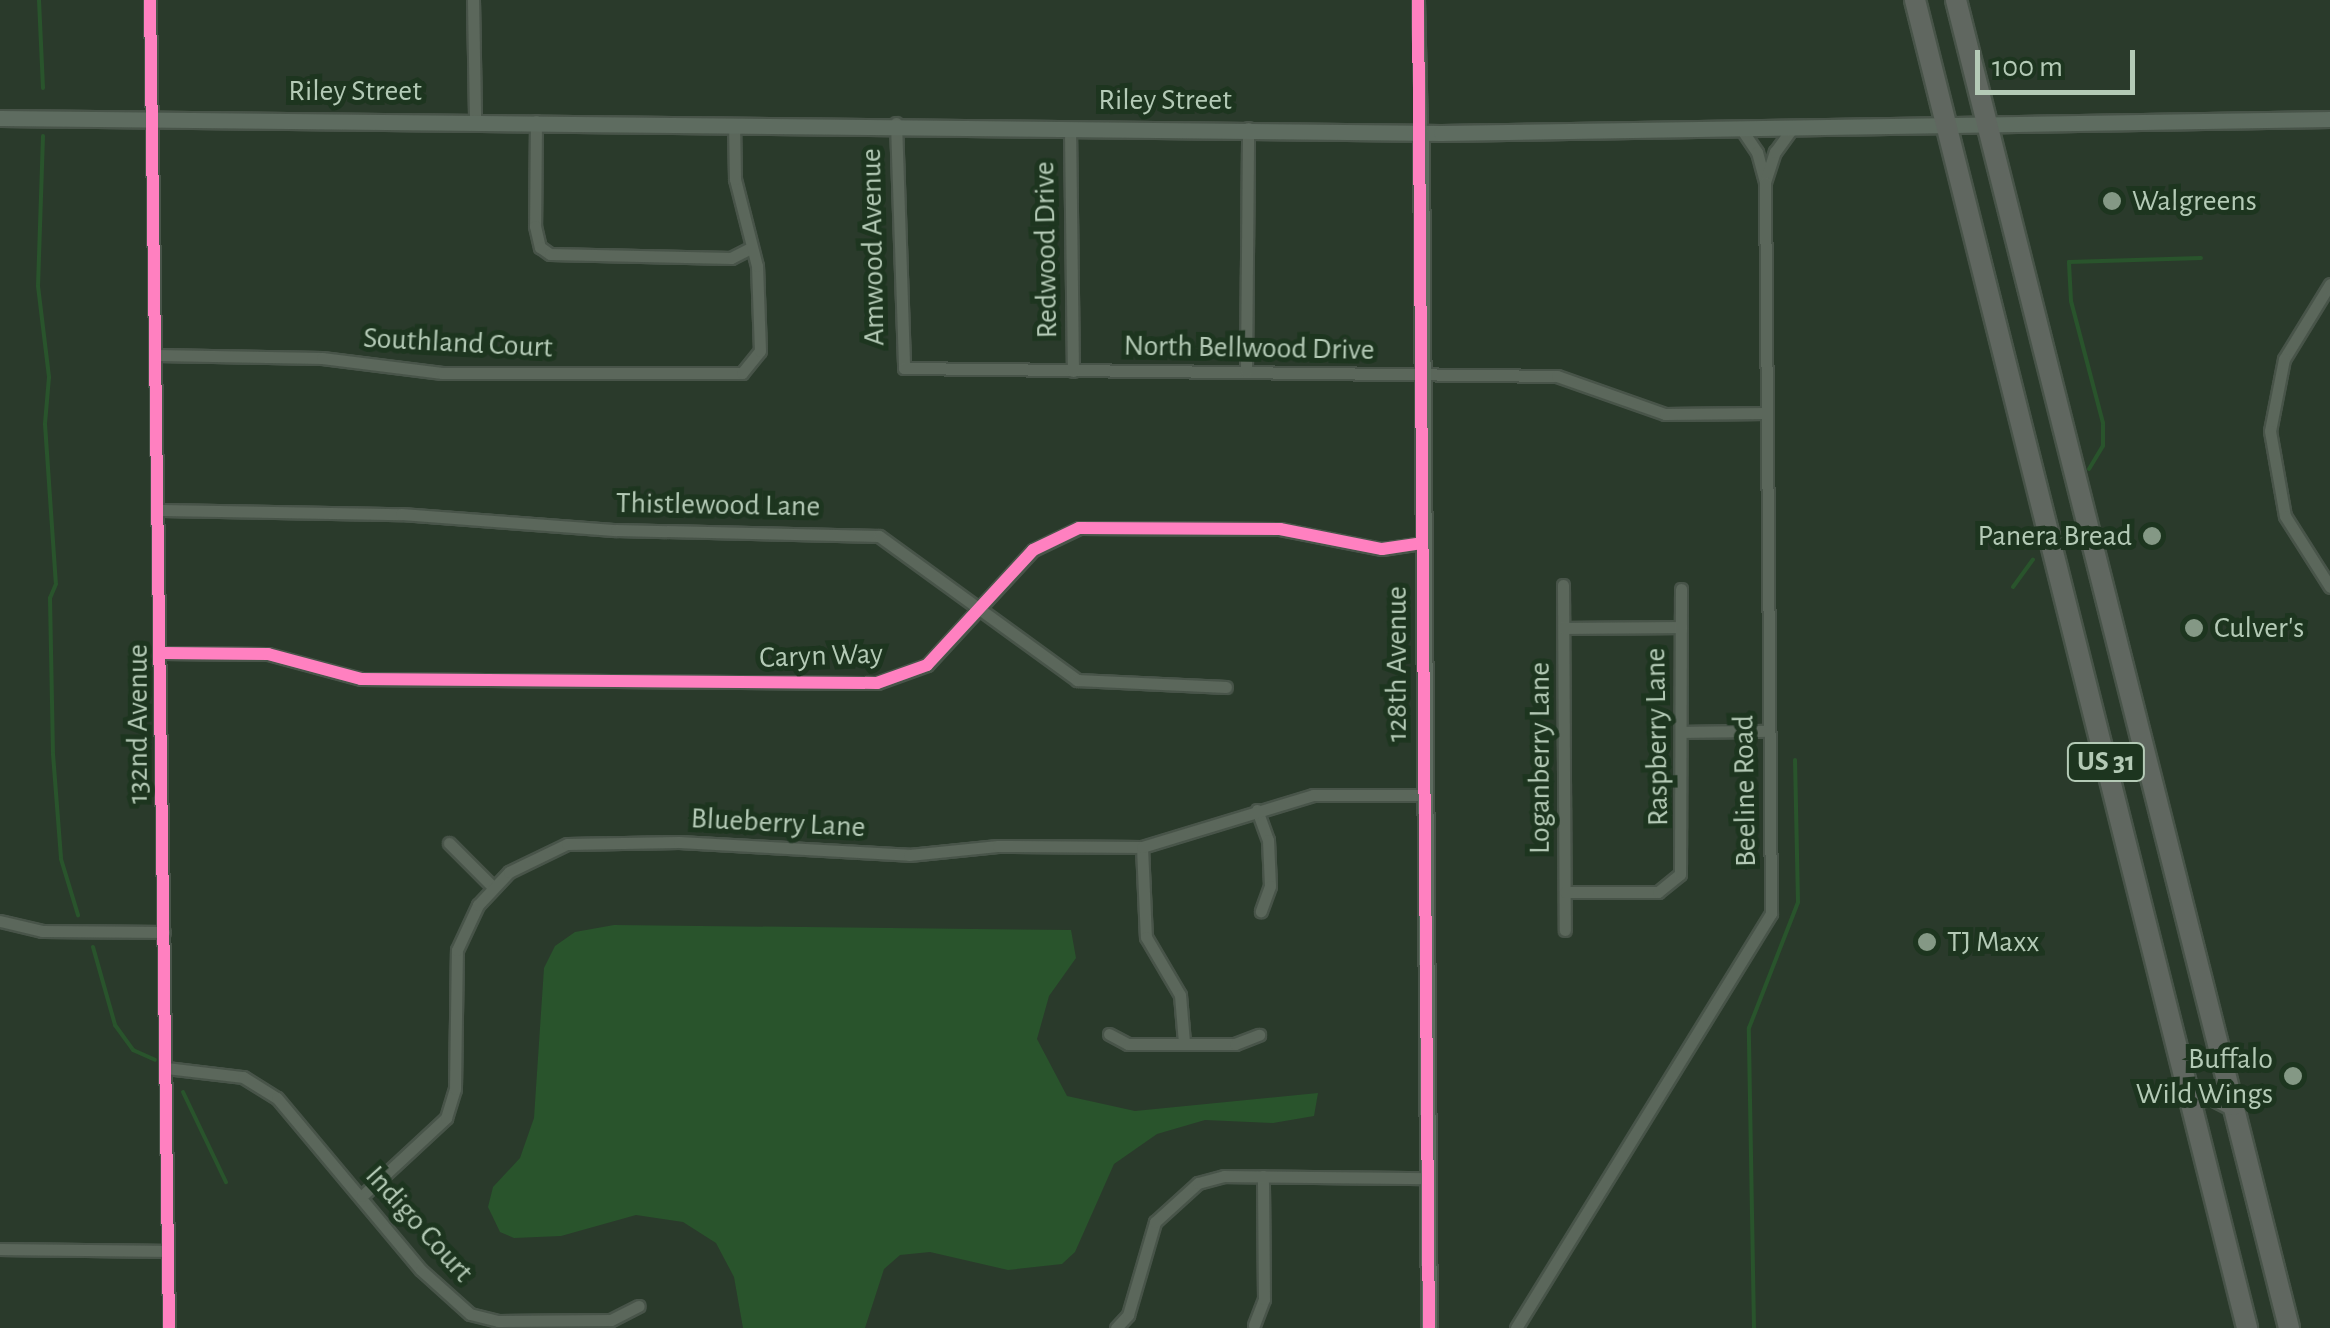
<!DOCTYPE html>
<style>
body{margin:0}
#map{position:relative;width:2330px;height:1328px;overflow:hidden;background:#2a3a2b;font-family:"Alegreya Sans",sans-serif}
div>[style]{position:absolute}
.water>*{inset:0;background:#29542c}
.stream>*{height:4px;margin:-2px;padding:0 2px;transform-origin:2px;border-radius:2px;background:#29542c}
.roads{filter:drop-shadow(2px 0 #485449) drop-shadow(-2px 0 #485449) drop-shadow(0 2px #485449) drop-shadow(0 -2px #485449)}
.street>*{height:11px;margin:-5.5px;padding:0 5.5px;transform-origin:5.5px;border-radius:5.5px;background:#5b675b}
.secondary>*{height:15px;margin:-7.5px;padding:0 7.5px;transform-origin:7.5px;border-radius:7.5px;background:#5e6c60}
.highway>*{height:20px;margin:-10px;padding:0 10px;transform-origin:10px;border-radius:10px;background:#606760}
.cycleway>*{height:12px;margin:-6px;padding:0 6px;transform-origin:6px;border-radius:6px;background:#ff80c0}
.dots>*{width:28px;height:28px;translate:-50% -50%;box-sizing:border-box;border:5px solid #1d351f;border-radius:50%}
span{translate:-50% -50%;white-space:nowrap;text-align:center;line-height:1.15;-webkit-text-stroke:10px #1d351f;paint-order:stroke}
.shield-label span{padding:2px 8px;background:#1d351f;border:2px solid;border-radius:8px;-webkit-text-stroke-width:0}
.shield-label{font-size:28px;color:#b4cab6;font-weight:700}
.street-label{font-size:30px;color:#b4cab6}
.poi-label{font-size:30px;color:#b4cab6}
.left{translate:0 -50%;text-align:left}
.right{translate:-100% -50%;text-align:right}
.scale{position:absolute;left:1975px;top:50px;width:160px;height:45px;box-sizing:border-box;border:5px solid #b4cab6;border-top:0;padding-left:12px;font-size:30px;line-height:35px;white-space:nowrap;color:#b4cab6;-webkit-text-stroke:8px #1d351f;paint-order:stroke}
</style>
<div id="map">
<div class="water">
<i style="clip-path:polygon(614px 925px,1071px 930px,1076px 958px,1049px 996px,1037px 1039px,1067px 1096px,1135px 1111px,1318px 1093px,1314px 1116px,1273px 1123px,1205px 1120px,1157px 1134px,1114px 1164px,1075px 1252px,1062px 1264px,1008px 1270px,930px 1252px,900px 1255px,884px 1269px,865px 1328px,743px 1328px,734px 1277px,716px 1243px,683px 1222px,636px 1215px,561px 1236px,514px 1238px,500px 1232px,488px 1207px,493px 1187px,520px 1158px,534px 1118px,544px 968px,555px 946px,575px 932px)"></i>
</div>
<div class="stream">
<i style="left:39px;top:0;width:88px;rotate:87.4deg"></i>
<i style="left:43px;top:136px;width:150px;rotate:91.9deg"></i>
<i style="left:38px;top:286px;width:92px;rotate:83.1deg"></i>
<i style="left:49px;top:377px;width:47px;rotate:94.9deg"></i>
<i style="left:45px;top:424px;width:160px;rotate:86.1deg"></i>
<i style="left:56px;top:584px;width:15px;rotate:113deg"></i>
<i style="left:50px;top:598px;width:156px;rotate:88.9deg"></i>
<i style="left:53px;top:754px;width:105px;rotate:85.6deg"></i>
<i style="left:61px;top:859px;width:59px;rotate:73.1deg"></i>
<i style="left:2089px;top:469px;width:27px;rotate:-59deg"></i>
<i style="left:2103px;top:446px;width:23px;rotate:-90deg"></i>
<i style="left:2103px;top:423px;width:126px;rotate:-104.7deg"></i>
<i style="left:2071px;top:301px;width:39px;rotate:-93deg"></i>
<i style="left:2069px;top:262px;width:132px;rotate:-1.7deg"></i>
<i style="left:2013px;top:587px;width:34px;rotate:-54deg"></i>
<i style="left:93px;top:947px;width:81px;rotate:74.2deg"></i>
<i style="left:115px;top:1025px;width:31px;rotate:54deg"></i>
<i style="left:133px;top:1050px;width:24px;rotate:24deg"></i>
<i style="left:183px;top:1092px;width:100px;rotate:64.5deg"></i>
<i style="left:1754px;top:1328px;width:300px;rotate:-91deg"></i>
<i style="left:1749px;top:1028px;width:135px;rotate:-68.7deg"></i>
<i style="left:1798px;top:902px;width:142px;rotate:-91.2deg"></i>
</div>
<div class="roads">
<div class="street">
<i style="left:150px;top:0;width:1328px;rotate:89.18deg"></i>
<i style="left:473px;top:0;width:118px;rotate:89deg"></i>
<i style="left:1418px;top:0;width:133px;rotate:88.7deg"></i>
<i style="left:536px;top:121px;width:105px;rotate:90.5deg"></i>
<i style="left:535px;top:226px;width:22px;rotate:77deg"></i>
<i style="left:540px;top:247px;width:12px;rotate:35deg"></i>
<i style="left:550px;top:254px;width:181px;rotate:1.3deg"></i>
<i style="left:731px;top:258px;width:22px;rotate:-27deg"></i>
<i style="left:896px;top:123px;width:245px;rotate:88.1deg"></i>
<i style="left:904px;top:368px;width:653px;rotate:0.7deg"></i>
<i style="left:1557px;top:376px;width:114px;rotate:19.4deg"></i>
<i style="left:1665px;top:414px;width:101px;rotate:-0.6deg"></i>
<i style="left:1740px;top:127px;width:30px;rotate:56deg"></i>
<i style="left:1757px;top:152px;width:31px;rotate:75deg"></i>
<i style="left:1765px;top:182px;width:32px;rotate:-72deg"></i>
<i style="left:1775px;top:152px;width:32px;rotate:-54deg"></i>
<i style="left:1070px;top:128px;width:243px;rotate:89.3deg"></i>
<i style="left:2330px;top:284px;width:88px;rotate:121.5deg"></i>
<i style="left:2284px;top:359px;width:73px;rotate:101deg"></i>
<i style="left:2270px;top:431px;width:86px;rotate:80deg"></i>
<i style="left:2285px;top:516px;width:84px;rotate:57.6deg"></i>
<i style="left:157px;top:355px;width:165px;rotate:1deg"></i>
<i style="left:322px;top:358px;width:121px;rotate:7.1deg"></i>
<i style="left:442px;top:373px;width:300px"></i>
<i style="left:742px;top:373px;width:28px;rotate:-51deg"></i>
<i style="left:760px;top:351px;width:85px;rotate:-92deg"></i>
<i style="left:757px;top:266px;width:90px;rotate:-104.2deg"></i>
<i style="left:735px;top:179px;width:55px;rotate:-91deg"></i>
<i style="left:1246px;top:371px;width:243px;rotate:-89.5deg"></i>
<i style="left:162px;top:510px;width:239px;rotate:1deg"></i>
<i style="left:401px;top:514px;width:216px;rotate:4.3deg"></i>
<i style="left:616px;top:530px;width:263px;rotate:1.3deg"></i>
<i style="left:879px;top:536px;width:245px;rotate:36deg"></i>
<i style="left:1077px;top:680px;width:149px;rotate:2.7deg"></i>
<i style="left:1563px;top:585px;width:345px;rotate:89.7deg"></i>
<i style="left:1564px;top:628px;width:117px;rotate:-0.5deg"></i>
<i style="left:163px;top:653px;width:105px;rotate:0.5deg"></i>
<i style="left:268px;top:654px;width:96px;rotate:15deg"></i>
<i style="left:361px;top:679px;width:516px;rotate:0.44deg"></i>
<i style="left:877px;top:683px;width:53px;rotate:-19.8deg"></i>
<i style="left:927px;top:665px;width:156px;rotate:-47.3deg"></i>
<i style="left:1033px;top:550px;width:51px;rotate:-25.6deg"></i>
<i style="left:1079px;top:528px;width:201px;rotate:0.3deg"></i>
<i style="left:1280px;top:529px;width:104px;rotate:11.1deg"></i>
<i style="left:1382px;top:549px;width:40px;rotate:-8.5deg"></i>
<i style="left:1681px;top:732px;width:88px;rotate:-0.7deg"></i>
<i style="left:1257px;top:810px;width:32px;rotate:70deg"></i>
<i style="left:1268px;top:840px;width:46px;rotate:87.5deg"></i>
<i style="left:1270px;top:886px;width:27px;rotate:110deg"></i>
<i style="left:449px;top:843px;width:61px;rotate:45deg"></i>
<i style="left:1142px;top:847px;width:90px;rotate:87.5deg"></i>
<i style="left:1146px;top:937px;width:67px;rotate:59.6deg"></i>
<i style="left:1180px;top:995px;width:48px;rotate:85.2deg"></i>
<i style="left:1565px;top:892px;width:93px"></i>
<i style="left:1658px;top:892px;width:28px;rotate:-39deg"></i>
<i style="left:1680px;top:874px;width:285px;rotate:-89.8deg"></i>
<i style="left:0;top:921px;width:43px;rotate:13.4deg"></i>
<i style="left:42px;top:931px;width:122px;rotate:0.5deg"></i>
<i style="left:1109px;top:1034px;width:21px;rotate:28deg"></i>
<i style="left:1128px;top:1044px;width:107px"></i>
<i style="left:1235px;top:1044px;width:26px;rotate:-21deg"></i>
<i style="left:166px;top:1068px;width:78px;rotate:6.7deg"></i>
<i style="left:243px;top:1077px;width:40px;rotate:32deg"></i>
<i style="left:277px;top:1098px;width:224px;rotate:50.1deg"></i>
<i style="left:421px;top:1270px;width:66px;rotate:41.9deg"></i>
<i style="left:470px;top:1314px;width:29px;rotate:14deg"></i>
<i style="left:498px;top:1321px;width:113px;rotate:-0.5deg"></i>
<i style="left:611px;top:1320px;width:31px;rotate:-27deg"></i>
<i style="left:362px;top:1196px;width:115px;rotate:-42.9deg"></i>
<i style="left:446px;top:1118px;width:30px;rotate:-73deg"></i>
<i style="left:455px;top:1089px;width:139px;rotate:-89.2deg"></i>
<i style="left:457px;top:950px;width:50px;rotate:-65deg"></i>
<i style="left:478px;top:905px;width:45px;rotate:-46.8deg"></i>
<i style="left:509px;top:872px;width:64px;rotate:-25.8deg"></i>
<i style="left:567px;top:844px;width:112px;rotate:-1deg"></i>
<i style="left:679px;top:842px;width:230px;rotate:3.2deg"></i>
<i style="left:909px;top:855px;width:89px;rotate:-5.8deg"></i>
<i style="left:998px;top:846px;width:144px;rotate:0.4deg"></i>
<i style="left:1142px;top:847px;width:179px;rotate:-16.9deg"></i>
<i style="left:1313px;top:795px;width:109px"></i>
<i style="left:0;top:1249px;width:168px;rotate:0.7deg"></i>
<i style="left:1254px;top:1325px;width:28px;rotate:-69deg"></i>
<i style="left:1264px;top:1299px;width:123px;rotate:-90.5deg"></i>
<i style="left:1116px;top:1328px;width:18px;rotate:-47deg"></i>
<i style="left:1128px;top:1315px;width:97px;rotate:-73.8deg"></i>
<i style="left:1155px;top:1222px;width:58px;rotate:-42.2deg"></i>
<i style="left:1198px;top:1183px;width:27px;rotate:-15deg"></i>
<i style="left:1224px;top:1176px;width:202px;rotate:0.6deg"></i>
<i style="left:1516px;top:1328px;width:487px;rotate:-58.4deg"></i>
<i style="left:1771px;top:913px;width:731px;rotate:-90.47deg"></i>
</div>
<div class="secondary">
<i style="left:0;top:118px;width:1441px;rotate:0.6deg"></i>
<i style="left:1441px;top:133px;width:889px;rotate:-0.9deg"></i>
<i style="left:1421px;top:133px;width:1195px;rotate:89.62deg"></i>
</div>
<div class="highway">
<i style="left:1915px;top:0;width:1369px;rotate:75.96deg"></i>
<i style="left:1956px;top:0;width:1369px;rotate:75.92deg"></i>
<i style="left:2190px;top:1098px;width:23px;rotate:-7deg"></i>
<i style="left:2213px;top:1095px;width:22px;rotate:27deg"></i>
</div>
</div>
<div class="cycleway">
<i style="left:150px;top:0;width:1328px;rotate:89.18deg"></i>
<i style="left:1418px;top:0;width:1328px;rotate:89.53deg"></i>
<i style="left:163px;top:653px;width:105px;rotate:0.5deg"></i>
<i style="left:268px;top:654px;width:96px;rotate:15deg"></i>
<i style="left:361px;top:679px;width:516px;rotate:0.44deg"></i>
<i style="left:877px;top:683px;width:53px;rotate:-19.8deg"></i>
<i style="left:927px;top:665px;width:156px;rotate:-47.3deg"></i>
<i style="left:1033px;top:550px;width:51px;rotate:-25.6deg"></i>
<i style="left:1079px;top:528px;width:201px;rotate:0.3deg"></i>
<i style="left:1280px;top:529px;width:104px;rotate:11.1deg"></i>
<i style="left:1382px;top:549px;width:40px;rotate:-8.5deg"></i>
</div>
<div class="dots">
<i style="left:2112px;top:201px;background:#849885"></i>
<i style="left:2152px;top:536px;background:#849885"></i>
<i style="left:2194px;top:628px;background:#849885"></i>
<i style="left:1927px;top:942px;background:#849885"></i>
<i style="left:2293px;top:1076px;background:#849885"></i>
</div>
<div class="shield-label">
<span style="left:2106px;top:762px">US 31</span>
</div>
<div class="street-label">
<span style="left:355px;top:91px">Riley Street</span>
<span style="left:1165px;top:100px">Riley Street</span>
<span style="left:873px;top:247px;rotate:-91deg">Amwood Avenue</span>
<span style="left:1046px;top:250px;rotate:-91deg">Redwood Drive</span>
<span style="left:458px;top:343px;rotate:3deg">Southland Court</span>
<span style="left:1249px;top:348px;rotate:1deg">North Bellwood Drive</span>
<span style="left:718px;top:505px;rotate:1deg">Thistlewood Lane</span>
<span style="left:821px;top:656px;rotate:-2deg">Caryn Way</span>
<span style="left:1397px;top:664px;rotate:-90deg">128th Avenue</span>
<span style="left:138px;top:724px;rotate:-90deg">132nd Avenue</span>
<span style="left:1657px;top:737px;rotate:-91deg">Raspberry Lane</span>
<span style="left:1540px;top:758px;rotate:-90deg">Loganberry Lane</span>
<span style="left:1745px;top:791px;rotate:-91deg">Beeline Road</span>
<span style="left:778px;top:823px;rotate:3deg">Blueberry Lane</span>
<span style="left:419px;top:1224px;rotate:48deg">Indigo Court</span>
</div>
<div class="poi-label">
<span class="left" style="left:2132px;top:201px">Walgreens</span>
<span class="right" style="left:2132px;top:536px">Panera Bread</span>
<span class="left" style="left:2214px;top:628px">Culver's</span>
<span class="left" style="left:1947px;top:942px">TJ Maxx</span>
<span class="right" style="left:2273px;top:1076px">Buffalo<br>Wild Wings</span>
</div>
<div class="scale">100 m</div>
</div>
